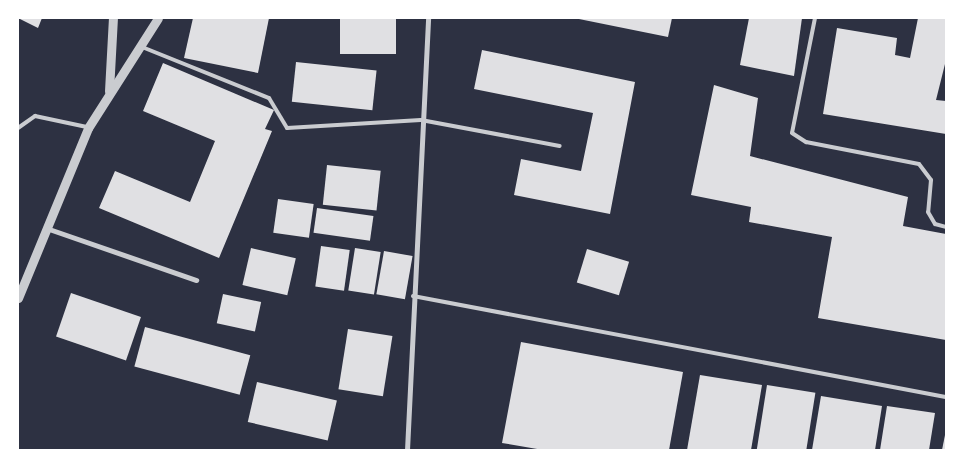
<!DOCTYPE html>
<style>
body{margin:0}
#map{position:relative;width:964px;height:468px;overflow:hidden;background:#2d3142;font-family:"Sofia Sans Condensed",sans-serif}
div>[style]{position:absolute}
.building>*{inset:0;background:#e0e0e3;transform-origin:0 0}
.service>*{height:4px;margin:-2px;padding:0 2px;transform-origin:2px;border-radius:2px;background:#caccd0}
.minor>*{height:5px;margin:-2.5px;padding:0 2.5px;transform-origin:2.5px;border-radius:2.5px;background:#caccd0}
.tertiary>*{height:9px;margin:-4.5px;padding:0 4.5px;transform-origin:4.5px;border-radius:4.5px;background:#caccd0}
span{translate:-50% -50%;white-space:nowrap;text-align:center;line-height:1.15;-webkit-text-stroke:4px #fff;paint-order:stroke}
.frame{position:absolute;inset:0;border:19px solid #fff;pointer-events:none}
</style>
<div id="map">
<div class="building">
<i style="clip-path:polygon(18px 18px,42px 18px,38px 28px)"></i>
<i style="clip-path:polygon(193px 18px,269px 18px,258px 73px,184px 58px)"></i>
<i style="left:340px;top:18px;width:56px;height:36px"></i>
<i style="clip-path:polygon(574px 18px,672px 18px,668px 37px)"></i>
<i style="clip-path:polygon(749px 18px,802px 18px,794px 76px,740px 65px)"></i>
<i style="clip-path:polygon(918px 18px,946px 18px,946px 60px,936px 100px,946px 101px,946px 134px,823px 114px,837px 28px,897px 38px,895px 55px,910px 58px)"></i>
<i style="clip-path:polygon(482px 50px,635px 82px,610px 214px,514px 195px,521px 159px,581px 171px,593px 113px,474px 89px)"></i>
<i style="left:296px;top:62px;width:81px;height:40px;rotate:6deg"></i>
<i style="clip-path:polygon(163px 63px,274px 110px,265px 129px,272px 131px,219px 258px,99px 208px,115px 171px,190px 202px,215px 141px,143px 111px)"></i>
<i style="clip-path:polygon(714px 85px,758px 98px,750px 156px,908px 197px,903px 226px,946px 234px,946px 340px,818px 318px,832px 237px,749px 222px,751px 207px,691px 195px)"></i>
<i style="left:327px;top:165px;width:54px;height:40px;rotate:6deg"></i>
<i style="left:278px;top:199px;width:36px;height:34px;rotate:8deg"></i>
<i style="left:317px;top:208px;width:57px;height:25px;rotate:8deg"></i>
<i style="left:321px;top:246px;width:29px;height:41px;rotate:8deg"></i>
<i style="left:251px;top:248px;width:46px;height:38px;rotate:13deg"></i>
<i style="left:355px;top:248px;width:26px;height:43px;rotate:9deg"></i>
<i style="left:587px;top:249px;width:44px;height:35px;rotate:17deg"></i>
<i style="left:384px;top:251px;width:29px;height:44px;rotate:10deg"></i>
<i style="left:71px;top:293px;width:74px;height:46px;rotate:19deg"></i>
<i style="left:223px;top:294px;width:39px;height:30px;rotate:12deg"></i>
<i style="left:145px;top:327px;width:109px;height:41px;rotate:15deg"></i>
<i style="left:348px;top:329px;width:45px;height:61px;rotate:9deg"></i>
<i style="clip-path:polygon(521px 342px,683px 372px,669px 450px,543px 450px,502px 443px)"></i>
<i style="clip-path:polygon(700px 375px,762px 385px,751px 450px,687px 450px)"></i>
<i style="left:257px;top:382px;width:82px;height:41px;rotate:13deg"></i>
<i style="left:767px;top:385px;width:49px;height:66px;rotate:9deg"></i>
<i style="clip-path:polygon(821px 396px,882px 406px,875px 450px,812px 450px)"></i>
<i style="clip-path:polygon(887px 406px,935px 413px,929px 450px,880px 450px)"></i>
<i style="clip-path:polygon(946px 430px,946px 450px,942px 450px)"></i>
</div>
<div class="service">
<i style="left:815px;top:18px;width:117px;rotate:101.3deg"></i>
<i style="left:792px;top:133px;width:17px;rotate:33deg"></i>
<i style="left:806px;top:142px;width:115px;rotate:11deg"></i>
<i style="left:919px;top:164px;width:20px;rotate:53deg"></i>
<i style="left:931px;top:180px;width:32px;rotate:95deg"></i>
<i style="left:928px;top:212px;width:14px;rotate:60deg"></i>
<i style="left:935px;top:224px;width:11px;rotate:15deg"></i>
<i style="left:142px;top:47px;width:137px;rotate:21.9deg"></i>
<i style="left:269px;top:98px;width:35px;rotate:59deg"></i>
<i style="left:287px;top:128px;width:134px;rotate:-3.4deg"></i>
<i style="left:421px;top:120px;width:141px;rotate:10.6deg"></i>
<i style="left:18px;top:128px;width:21px;rotate:-35deg"></i>
<i style="left:35px;top:116px;width:53px;rotate:11.9deg"></i>
<i style="left:413px;top:296px;width:542px;rotate:10.73deg"></i>
</div>
<div class="minor">
<i style="left:46px;top:228px;width:159px;rotate:19.1deg"></i>
<i style="left:407px;top:450px;width:433px;rotate:-87.2deg"></i>
</div>
<div class="tertiary">
<i style="left:109px;top:91px;width:73px;rotate:-86.9deg"></i>
<i style="left:18px;top:298px;width:184px;rotate:-67.6deg"></i>
<i style="left:88px;top:128px;width:130px;rotate:-57.5deg"></i>
</div>
<div class="frame"></div>
</div>
